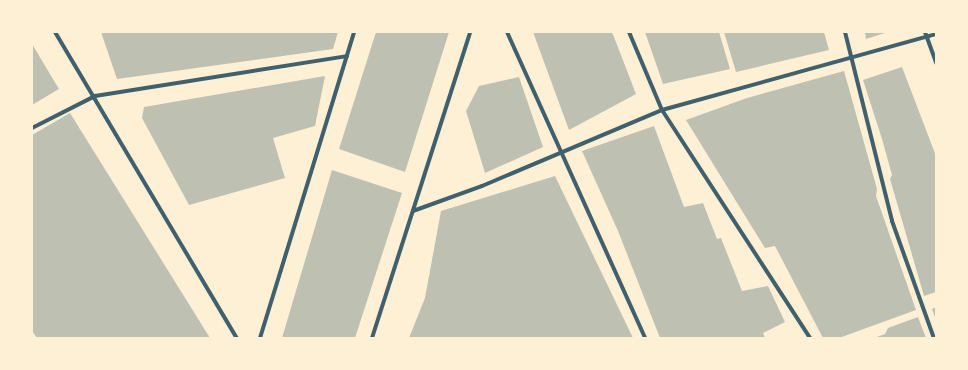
<!DOCTYPE html>
<style>
body{margin:0}
#map{position:relative;width:968px;height:370px;overflow:hidden;background:#fdf0d5;font-family:"Times New Roman",serif}
div>[style]{position:absolute}
.building>*{inset:0;background:#bec0b2}
.minor>*{height:4px;margin:-2px;padding:0 2px;transform-origin:2px;border-radius:2px;background:#3f606c}
span{translate:-50% -50%;white-space:nowrap;text-align:center;line-height:1.15;-webkit-text-stroke:3px #fdf0d5;paint-order:stroke}
.frame{position:absolute;inset:0;border:33px solid #fdf0d5;pointer-events:none}
</style>
<div id="map">
<div class="building">
<i style="clip-path:polygon(101px 32px,338px 32px,333px 49px,117px 79px)"></i>
<i style="clip-path:polygon(376px 32px,449px 32px,405px 172px,339px 149px)"></i>
<i style="clip-path:polygon(533px 32px,612px 32px,636px 94px,569px 130px)"></i>
<i style="clip-path:polygon(645px 32px,719px 32px,730px 69px,663px 84px)"></i>
<i style="clip-path:polygon(724px 32px,824px 32px,829px 50px,736px 72px)"></i>
<i style="clip-path:polygon(865px 32px,888px 32px,866px 39px)"></i>
<i style="clip-path:polygon(32px 44px,59px 89px,32px 105px)"></i>
<i style="clip-path:polygon(902px 67px,936px 156px,936px 292px,924px 296px,890px 179px,892px 175px,882px 139px,863px 80px)"></i>
<i style="clip-path:polygon(844px 71px,877px 189px,876px 196px,916px 310px,839px 338px,823px 338px,775px 246px,765px 248px,686px 120px,747px 98px)"></i>
<i style="clip-path:polygon(325px 76px,315px 126px,273px 138px,285px 178px,189px 205px,142px 118px,144px 107px)"></i>
<i style="clip-path:polygon(519px 77px,543px 147px,485px 173px,466px 111px,479px 86px)"></i>
<i style="clip-path:polygon(70px 113px,210px 338px,37px 338px,32px 331px,32px 135px)"></i>
<i style="clip-path:polygon(654px 126px,684px 207px,703px 203px,717px 239px,721px 238px,742px 291px,768px 286px,785px 322px,763px 333px,765px 338px,660px 338px,618px 231px,582px 151px)"></i>
<i style="clip-path:polygon(332px 170px,402px 193px,355px 338px,282px 338px)"></i>
<i style="clip-path:polygon(555px 176px,633px 338px,409px 338px,425px 298px,441px 211px)"></i>
<i style="clip-path:polygon(936px 307px,936px 320px,932px 309px)"></i>
<i style="clip-path:polygon(918px 317px,926px 338px,874px 338px,885px 334px,888px 328px)"></i>
</div>
<div class="minor">
<i style="left:55px;top:32px;width:356px;rotate:59.3deg"></i>
<i style="left:507px;top:32px;width:336px;rotate:65.7deg"></i>
<i style="left:629px;top:32px;width:85px;rotate:67.1deg"></i>
<i style="left:662px;top:110px;width:272px;rotate:57deg"></i>
<i style="left:845px;top:32px;width:195px;rotate:76deg"></i>
<i style="left:892px;top:221px;width:124px;rotate:70.3deg"></i>
<i style="left:925px;top:32px;width:33px;rotate:70deg"></i>
<i style="left:32px;top:128px;width:71px;rotate:-26.9deg"></i>
<i style="left:95px;top:96px;width:255px;rotate:-9deg"></i>
<i style="left:413px;top:211px;width:73px;rotate:-19.9deg"></i>
<i style="left:482px;top:186px;width:195px;rotate:-22.9deg"></i>
<i style="left:662px;top:110px;width:284px;rotate:-15.5deg"></i>
<i style="left:260px;top:338px;width:320px;rotate:-72.9deg"></i>
<i style="left:372px;top:338px;width:321px;rotate:-72.2deg"></i>
</div>
<div class="frame"></div>
</div>
